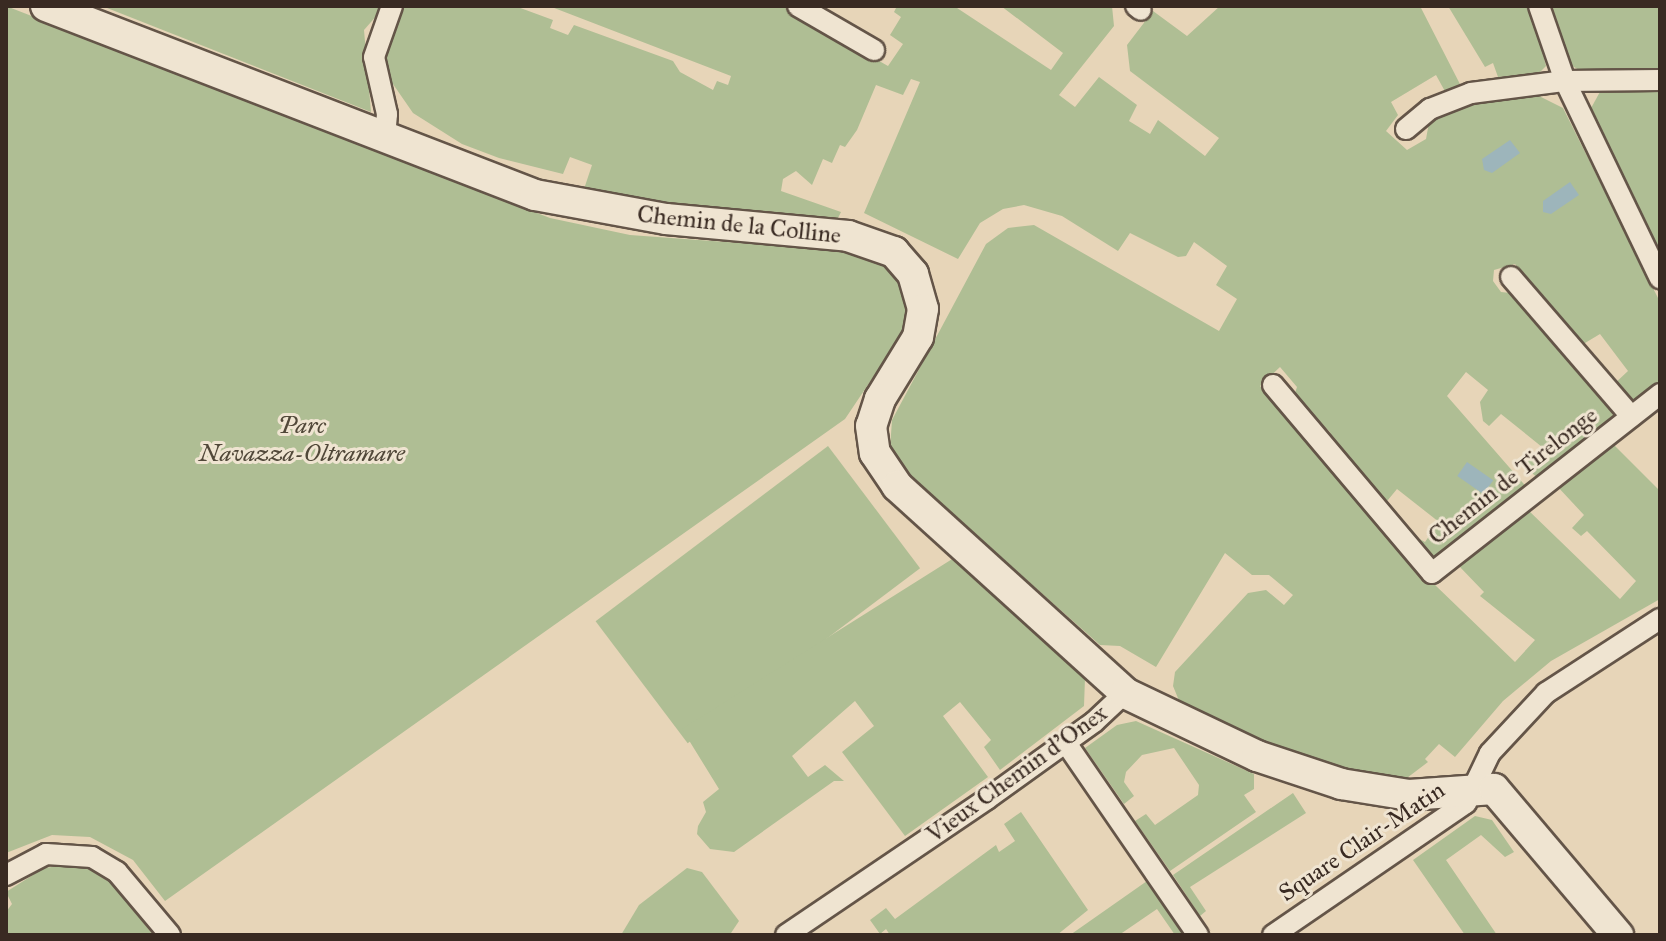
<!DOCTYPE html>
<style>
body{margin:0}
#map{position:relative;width:1666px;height:941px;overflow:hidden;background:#e7d5b8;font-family:"IM FELL Great Primer",serif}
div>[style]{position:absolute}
.green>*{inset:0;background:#afbe94;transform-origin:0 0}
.water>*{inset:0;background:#9db5bb;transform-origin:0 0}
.roads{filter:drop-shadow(2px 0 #645548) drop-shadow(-2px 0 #645548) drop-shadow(0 2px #645548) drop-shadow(0 -2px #645548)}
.street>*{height:20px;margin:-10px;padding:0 10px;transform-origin:10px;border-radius:10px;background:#efe4d1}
.secondary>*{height:30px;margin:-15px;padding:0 15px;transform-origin:15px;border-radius:15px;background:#efe4d1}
span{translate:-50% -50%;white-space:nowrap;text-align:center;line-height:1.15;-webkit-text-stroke:6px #efe4d1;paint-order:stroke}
.street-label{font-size:24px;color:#392a22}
.park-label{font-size:24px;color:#514839;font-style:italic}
.frame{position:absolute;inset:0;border:8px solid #392a22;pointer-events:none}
</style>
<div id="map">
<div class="green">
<i style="clip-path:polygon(6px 6px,550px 218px,630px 235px,850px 251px,878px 261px,895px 274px,904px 294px,907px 312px,900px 337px,845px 419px,165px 901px,133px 860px,90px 837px,52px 835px,6px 853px)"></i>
<i style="clip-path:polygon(102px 6px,385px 6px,364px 30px,371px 112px)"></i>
<i style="clip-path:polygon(404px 6px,515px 6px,553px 20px,550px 28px,568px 35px,574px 25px,673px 61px,680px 72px,713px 90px,717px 81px,728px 85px,731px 76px,549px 6px,782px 6px,888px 66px,903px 44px,890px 35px,901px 17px,894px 12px,897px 6px,954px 6px,1051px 70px,1063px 53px,1001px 6px,1112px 6px,1114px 26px,1059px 95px,1075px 107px,1099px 77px,1137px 105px,1129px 121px,1150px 134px,1158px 120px,1205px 156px,1219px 138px,1130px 71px,1127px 45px,1153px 11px,1187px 36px,1220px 6px,1420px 6px,1463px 90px,1447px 95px,1436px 75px,1391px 102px,1398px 115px,1386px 131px,1407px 150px,1426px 139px,1430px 117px,1462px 104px,1529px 91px,1563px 108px,1660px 302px,1660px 385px,1631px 402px,1612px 386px,1628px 371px,1600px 334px,1580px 346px,1515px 264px,1494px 270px,1493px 281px,1501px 292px,1520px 294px,1612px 407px,1613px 416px,1538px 478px,1523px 466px,1542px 447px,1501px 414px,1489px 426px,1483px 421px,1480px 402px,1488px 390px,1466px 372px,1447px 396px,1529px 490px,1439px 556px,1430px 555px,1412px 535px,1425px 542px,1439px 522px,1397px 489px,1383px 506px,1333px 443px,1330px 432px,1293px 399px,1297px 387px,1280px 367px,1260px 386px,1434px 584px,1515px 662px,1535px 640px,1480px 596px,1484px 592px,1458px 565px,1527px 509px,1620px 599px,1636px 581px,1587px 531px,1581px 536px,1572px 528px,1584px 515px,1557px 486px,1611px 442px,1660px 491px,1660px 599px,1551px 661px,1503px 701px,1455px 757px,1439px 744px,1425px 759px,1428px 762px,1399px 784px,1309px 763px,1182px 708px,1173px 686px,1175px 672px,1248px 593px,1266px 590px,1284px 605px,1293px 595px,1269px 575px,1252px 575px,1225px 553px,1156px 667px,1120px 646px,1100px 645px,896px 464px,890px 449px,892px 420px,986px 244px,1008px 228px,1034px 225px,1219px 331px,1237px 299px,1216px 285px,1227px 266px,1194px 242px,1186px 256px,1178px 257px,1130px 233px,1118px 251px,1062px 216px,1024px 205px,1003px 209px,980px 223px,958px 259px,864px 213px,920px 82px,911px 79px,903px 95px,876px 85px,857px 130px,845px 147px,840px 145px,832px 163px,823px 159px,812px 185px,796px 171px,783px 179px,781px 191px,841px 212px,838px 218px,692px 208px,584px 189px,592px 165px,570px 157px,563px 174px,499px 158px,462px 144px,413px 113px,386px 74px,385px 53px)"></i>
<i style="clip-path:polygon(1448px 6px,1531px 6px,1546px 66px,1537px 75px,1498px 77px,1493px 63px,1485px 67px)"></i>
<i style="clip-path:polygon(1552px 6px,1660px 6px,1660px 72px,1582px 72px,1571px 65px)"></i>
<i style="clip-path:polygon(1660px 86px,1660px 260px,1590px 110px,1601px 90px)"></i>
<i style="left:828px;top:446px;width:153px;height:291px;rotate:53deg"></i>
<i style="clip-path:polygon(957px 556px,1085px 678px,1084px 706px,1000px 770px,984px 747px,991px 740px,960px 702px,943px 716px,988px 777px,905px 836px,842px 752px,874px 726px,855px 701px,792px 756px,808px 777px,825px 765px,844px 781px,834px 781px,734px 852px,710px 849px,697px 834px,698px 826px,706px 812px,703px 802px,719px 789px,682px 729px)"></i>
<i style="clip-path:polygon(1136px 721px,1254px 774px,1254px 789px,1244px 795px,1256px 812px,1170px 871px,1135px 821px,1146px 814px,1155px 825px,1198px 795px,1199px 785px,1174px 748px,1142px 755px,1126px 772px,1124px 782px,1134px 796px,1124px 804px,1085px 748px,1117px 725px)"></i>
<i style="clip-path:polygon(1293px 793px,1306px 813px,1190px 887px,1206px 911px,1200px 916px,1173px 875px)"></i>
<i style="clip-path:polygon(1021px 812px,1088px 910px,1057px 935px,890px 935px,886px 929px,880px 934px,870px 920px,886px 908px,895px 919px,996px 845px,999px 852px,1015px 841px,1004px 824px)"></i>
<i style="clip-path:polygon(1475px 816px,1492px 820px,1514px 852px,1505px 857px,1481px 835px,1446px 860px,1497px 935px,1465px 935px,1413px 860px)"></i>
<i style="clip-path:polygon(67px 865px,87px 868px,113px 884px,153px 935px,6px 935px,6px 912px,12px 904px,6px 892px,44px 868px)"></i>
<i style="clip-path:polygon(687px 868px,702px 872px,739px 921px,731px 933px,621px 935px,639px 905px)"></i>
<i style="clip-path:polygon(1147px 881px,1184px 934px,1175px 935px,1157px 909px,1119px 935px,1070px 935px)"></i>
</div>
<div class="water">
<i style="clip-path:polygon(1510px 140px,1520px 153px,1492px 173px,1484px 170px,1482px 159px)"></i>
<i style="clip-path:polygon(1570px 182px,1579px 195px,1551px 214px,1543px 212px,1543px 201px)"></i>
<i style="left:1467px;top:462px;width:32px;height:17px;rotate:35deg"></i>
</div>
<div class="roads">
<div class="street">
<i style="left:798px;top:6px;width:88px;rotate:30.1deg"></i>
<i style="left:1136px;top:6px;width:6px;rotate:39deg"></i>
<i style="left:1539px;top:6px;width:79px;rotate:70.9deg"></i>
<i style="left:1565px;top:81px;width:219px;rotate:64.3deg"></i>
<i style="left:1406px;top:129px;width:31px;rotate:-40deg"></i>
<i style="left:1430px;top:109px;width:44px;rotate:-21.3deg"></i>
<i style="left:1471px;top:93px;width:95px;rotate:-7.3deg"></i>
<i style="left:1565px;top:81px;width:95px;rotate:-0.6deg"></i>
<i style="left:385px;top:137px;width:23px;rotate:-85deg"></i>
<i style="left:387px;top:114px;width:58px;rotate:-102.8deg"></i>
<i style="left:374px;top:57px;width:54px;rotate:-70.6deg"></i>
<i style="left:1511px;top:277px;width:184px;rotate:49.2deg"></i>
<i style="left:1273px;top:385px;width:246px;rotate:49.8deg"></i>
<i style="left:1432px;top:573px;width:290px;rotate:-38.1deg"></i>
<i style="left:1066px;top:743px;width:233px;rotate:55.5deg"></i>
<i style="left:6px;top:875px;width:45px;rotate:-27.7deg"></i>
<i style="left:46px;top:854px;width:46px;rotate:3.7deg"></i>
<i style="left:92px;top:857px;width:29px;rotate:31deg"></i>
<i style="left:117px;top:872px;width:82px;rotate:49.9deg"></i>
<i style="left:786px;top:935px;width:243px;rotate:-34.1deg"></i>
<i style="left:987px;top:799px;width:132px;rotate:-35.7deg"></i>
<i style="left:1094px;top:722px;width:42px;rotate:-43.1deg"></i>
<i style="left:1273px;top:935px;width:234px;rotate:-34.4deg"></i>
<i style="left:1466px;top:803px;width:55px;rotate:-64.4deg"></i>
<i style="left:1490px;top:753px;width:82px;rotate:-47deg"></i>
<i style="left:1546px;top:693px;width:136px;rotate:-33deg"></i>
</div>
<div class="secondary">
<i style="left:46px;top:6px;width:524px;rotate:21.13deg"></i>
<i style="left:535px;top:195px;width:133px;rotate:10.4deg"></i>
<i style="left:666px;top:219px;width:183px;rotate:5.3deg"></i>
<i style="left:848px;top:236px;width:49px;rotate:19.2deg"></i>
<i style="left:894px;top:252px;width:29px;rotate:49deg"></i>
<i style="left:913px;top:274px;width:36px;rotate:74deg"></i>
<i style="left:923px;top:309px;width:28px;rotate:100deg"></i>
<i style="left:918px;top:337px;width:73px;rotate:121.5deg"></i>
<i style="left:880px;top:399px;width:28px;rotate:108deg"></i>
<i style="left:871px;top:426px;width:27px;rotate:82deg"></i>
<i style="left:875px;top:453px;width:40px;rotate:56deg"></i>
<i style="left:897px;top:486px;width:308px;rotate:42.2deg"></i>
<i style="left:1125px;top:693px;width:146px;rotate:25.5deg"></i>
<i style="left:1257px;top:756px;width:89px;rotate:18.4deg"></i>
<i style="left:1341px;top:784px;width:69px;rotate:9.2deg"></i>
<i style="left:1409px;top:795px;width:85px;rotate:-4deg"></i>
<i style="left:1494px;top:789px;width:192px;rotate:49.7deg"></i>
</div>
</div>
<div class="street-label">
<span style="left:739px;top:225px;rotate:6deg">Chemin de la Colline</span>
<span style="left:1513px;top:476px;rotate:-38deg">Chemin de Tirelonge</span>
<span style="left:1017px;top:774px;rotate:-36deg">Vieux Chemin d'Onex</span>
<span style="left:1362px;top:842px;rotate:-34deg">Square Clair-Matin</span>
</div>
<div class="park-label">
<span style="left:302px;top:440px">Parc<br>Navazza-Oltramare</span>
</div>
<div class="frame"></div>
</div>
